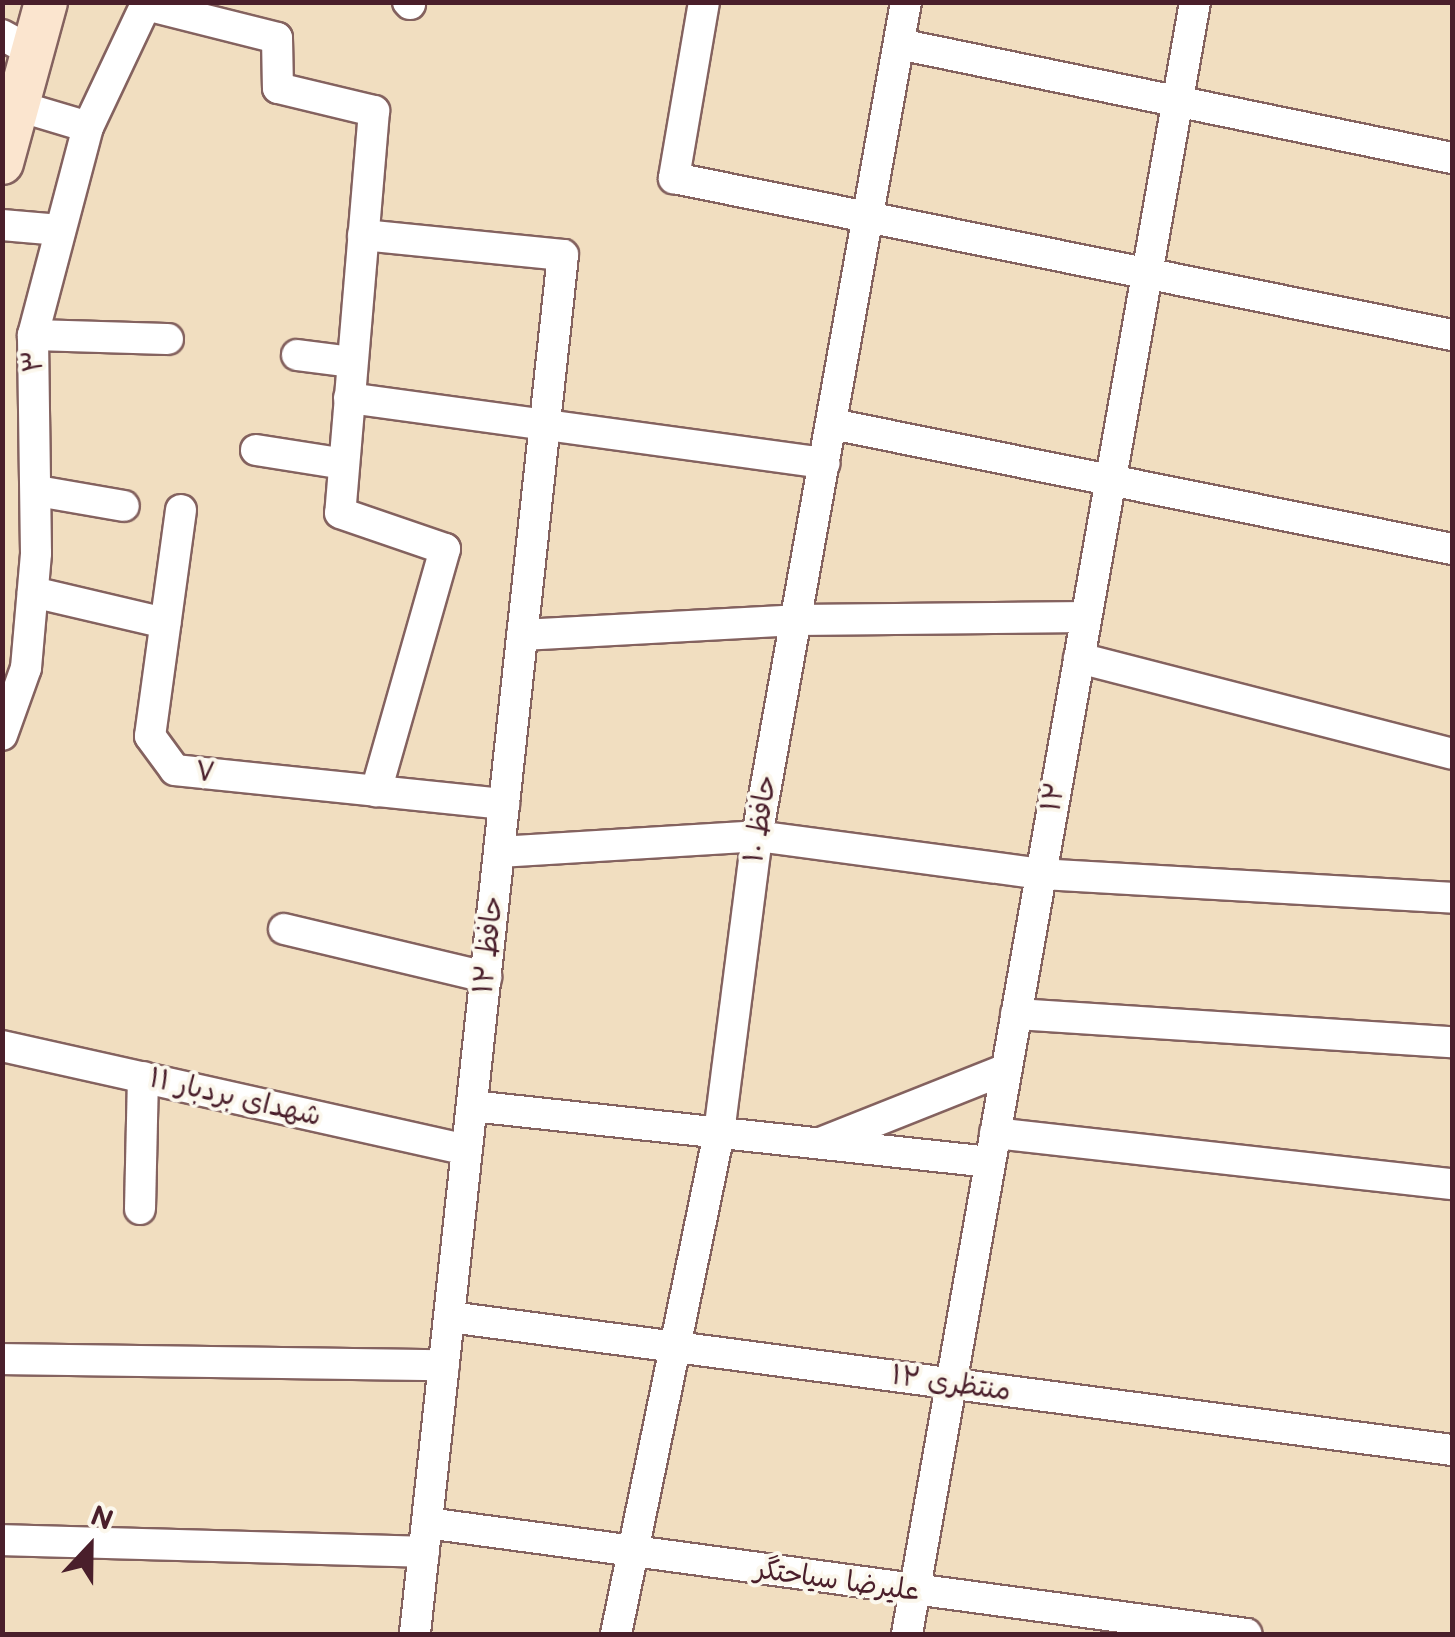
<!DOCTYPE html>
<meta charset="utf-8">
<style>
body{margin:0}
#map{position:relative;width:1455px;height:1637px;overflow:hidden;background:#f1dec0;font-family:"Balsamiq Sans","Playpen Sans Arabic",sans-serif}
div>[style]{position:absolute}
.roads{filter:drop-shadow(2px 0 #84625f) drop-shadow(-2px 0 #84625f) drop-shadow(0 2px #84625f) drop-shadow(0 -2px #84625f)}
.street>*{height:30px;margin:-15px;padding:0 15px;transform-origin:15px;border-radius:15px;background:#fff}
.secondary>*{height:42px;margin:-21px;padding:0 21px;transform-origin:21px;border-radius:21px;background:#fbe5cf}
span{translate:-50% -50%;white-space:nowrap;text-align:center;line-height:1.15;-webkit-text-stroke:8px #fbf7ec;paint-order:stroke}
.street-label{font-size:28px;color:#4a1f2b}
.frame{position:absolute;inset:0;border:5px solid #4a1f2b;pointer-events:none}
.north{position:absolute;left:40px;top:1497px;width:100px;height:100px;-webkit-text-stroke:8px #fbf7ec;paint-order:stroke;rotate:22deg;font-size:28px;font-weight:700;line-height:40px;text-align:center;color:#4a1f2b}
.north::after{content:'';display:block;margin:auto;width:35px;height:45px;background:#4a1f2b;clip-path:polygon(50% 0,100% 100%,50% 72%,0 100%)}
</style>
<div id="map">
<div class="roads">
<div class="street">
<i style="left:408px;top:2px;width:3px;rotate:45deg"></i>
<i style="left:704px;top:2px;width:179px;rotate:99.7deg"></i>
<i style="left:674px;top:178px;width:794px;rotate:11.41deg"></i>
<i style="left:146px;top:5px;width:135px;rotate:14.1deg"></i>
<i style="left:277px;top:38px;width:50px;rotate:88.9deg"></i>
<i style="left:278px;top:88px;width:99px;rotate:13.5deg"></i>
<i style="left:374px;top:111px;width:403px;rotate:94.8deg"></i>
<i style="left:340px;top:513px;width:111px;rotate:18.9deg"></i>
<i style="left:445px;top:549px;width:252px;rotate:105.9deg"></i>
<i style="left:2px;top:35px;width:35px;rotate:29deg"></i>
<i style="left:899px;top:44px;width:565px;rotate:11.65deg"></i>
<i style="left:18px;top:106px;width:73px;rotate:16.7deg"></i>
<i style="left:2px;top:225px;width:58px;rotate:4.9deg"></i>
<i style="left:363px;top:235px;width:201px;rotate:5.7deg"></i>
<i style="left:563px;top:255px;width:1387px;rotate:96.13deg"></i>
<i style="left:33px;top:335px;width:135px;rotate:1.7deg"></i>
<i style="left:297px;top:355px;width:55px;rotate:7.3deg"></i>
<i style="left:349px;top:398px;width:480px;rotate:7.8deg"></i>
<i style="left:832px;top:424px;width:632px;rotate:11.4deg"></i>
<i style="left:256px;top:450px;width:89px;rotate:9deg"></i>
<i style="left:38px;top:491px;width:87px;rotate:9.9deg"></i>
<i style="left:181px;top:510px;width:228px;rotate:97.8deg"></i>
<i style="left:150px;top:736px;width:42px;rotate:53.7deg"></i>
<i style="left:175px;top:770px;width:331px;rotate:5.9deg"></i>
<i style="left:33px;top:592px;width:136px;rotate:13.2deg"></i>
<i style="left:522px;top:635px;width:275px;rotate:-3.1deg"></i>
<i style="left:797px;top:620px;width:289px;rotate:-0.6deg"></i>
<i style="left:1079px;top:658px;width:385px;rotate:14.4deg"></i>
<i style="left:2px;top:735px;width:71px;rotate:-70.3deg"></i>
<i style="left:26px;top:668px;width:115px;rotate:-85deg"></i>
<i style="left:36px;top:553px;width:218px;rotate:-90.8deg"></i>
<i style="left:33px;top:335px;width:215px;rotate:-75.2deg"></i>
<i style="left:88px;top:127px;width:138px;rotate:-64.7deg"></i>
<i style="left:499px;top:852px;width:258px;rotate:-3.5deg"></i>
<i style="left:757px;top:836px;width:286px;rotate:7.6deg"></i>
<i style="left:1040px;top:874px;width:413px;rotate:3.3deg"></i>
<i style="left:284px;top:929px;width:208px;rotate:13.4deg"></i>
<i style="left:1016px;top:1014px;width:437px;rotate:3.7deg"></i>
<i style="left:2px;top:1046px;width:476px;rotate:12.6deg"></i>
<i style="left:472px;top:1106px;width:521px;rotate:6.17deg"></i>
<i style="left:995px;top:1133px;width:460px;rotate:6.4deg"></i>
<i style="left:823px;top:1142px;width:197px;rotate:-21.7deg"></i>
<i style="left:140px;top:1209px;width:132px;rotate:-88.7deg"></i>
<i style="left:450px;top:1317px;width:1011px;rotate:7.56deg"></i>
<i style="left:2px;top:1359px;width:442px;rotate:0.8deg"></i>
<i style="left:427px;top:1523px;width:827px;rotate:7.71deg"></i>
<i style="left:2px;top:1540px;width:422px;rotate:1.6deg"></i>
<i style="left:616px;top:1634px;width:511px;rotate:-78.38deg"></i>
<i style="left:719px;top:1133px;width:299px;rotate:-82.7deg"></i>
<i style="left:757px;top:836px;width:847px;rotate:-79.87deg"></i>
<i style="left:907px;top:1634px;width:1657px;rotate:-79.99deg"></i>
</div>
<div class="secondary">
<i style="left:2px;top:163px;width:167px;rotate:-74.7deg"></i>
</div>
</div>
<div class="street-label">
<span style="left:34px;top:361px;rotate:-94deg">۳</span>
<span style="left:205px;top:773px;rotate:6deg">۷</span>
<span style="left:1054px;top:797px;rotate:-80deg">۱۲</span>
<span style="left:761px;top:819px;rotate:-81deg">حافظ ۱۰</span>
<span style="left:489px;top:945px;rotate:-84deg">حافظ ۱۲</span>
<span style="left:235px;top:1098px;rotate:13deg">شهدای بردبار ۱۱</span>
<span style="left:951px;top:1384px;rotate:8deg">منتظری ۱۲</span>
<span style="left:837px;top:1581px;rotate:8deg">علیرضا سیاحتگر</span>
</div>
<div class="frame"></div>
<div class="north">N</div>
</div>
